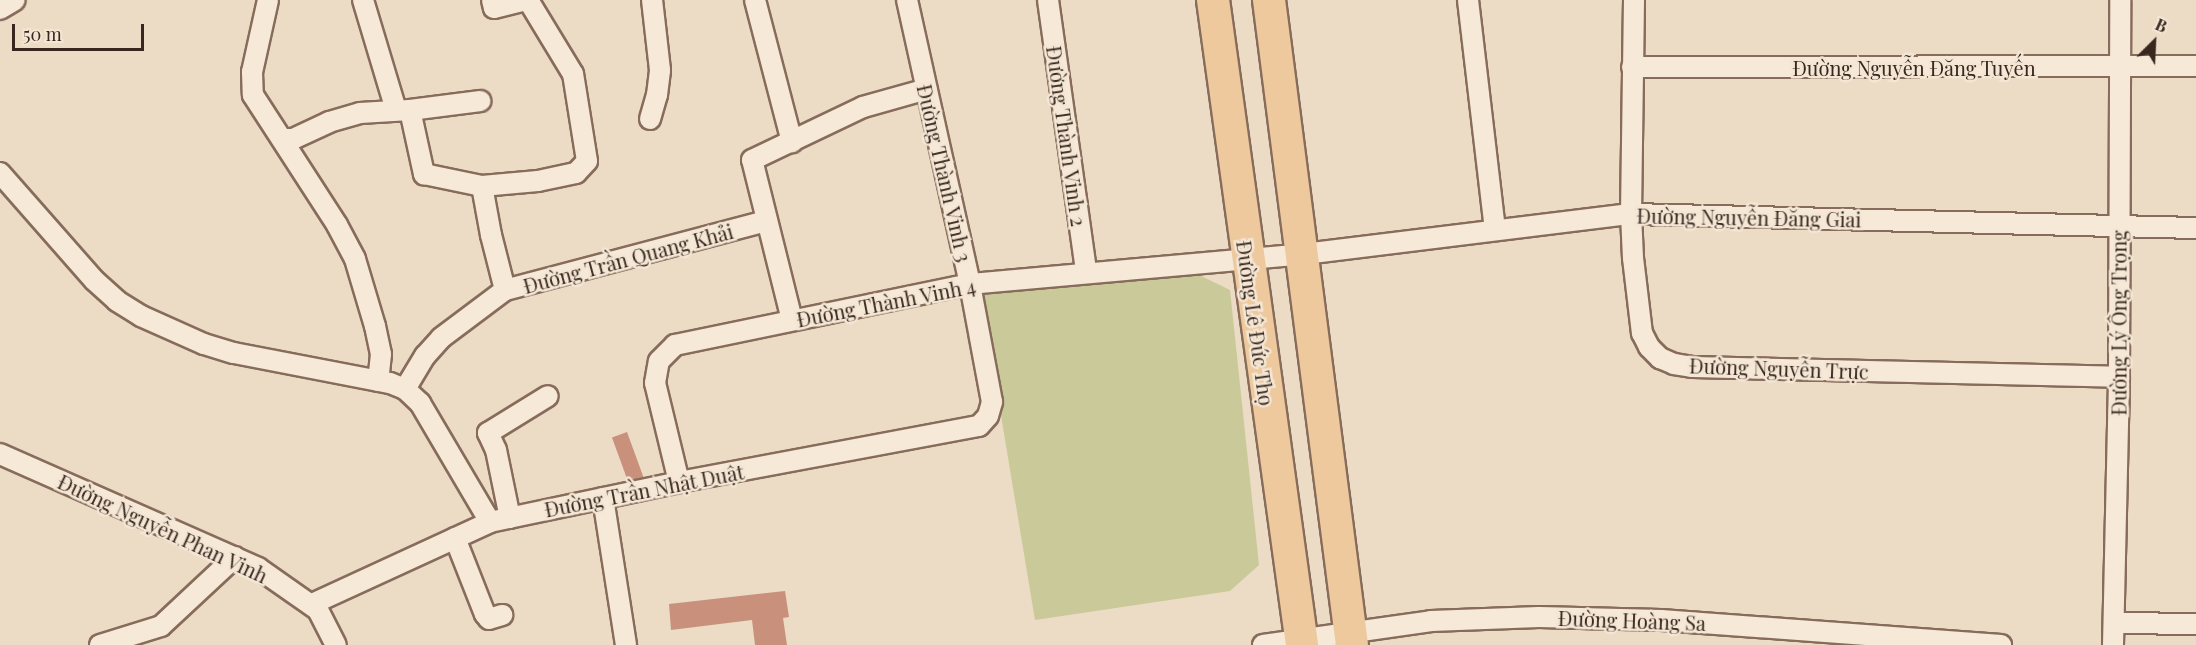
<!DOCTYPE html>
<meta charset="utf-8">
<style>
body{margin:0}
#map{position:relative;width:2196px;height:645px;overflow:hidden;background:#ecdbc5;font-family:"Playfair Display",serif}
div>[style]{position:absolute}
.green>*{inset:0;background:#cac999}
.building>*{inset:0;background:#c9917c;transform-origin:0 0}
.roads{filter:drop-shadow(2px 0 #876c5b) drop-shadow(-2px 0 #876c5b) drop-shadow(0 2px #876c5b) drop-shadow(0 -2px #876c5b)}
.minor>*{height:20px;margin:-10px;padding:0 10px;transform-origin:10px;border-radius:10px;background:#f7e9d8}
.primary>*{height:32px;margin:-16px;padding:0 16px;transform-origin:16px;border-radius:16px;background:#eec99e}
span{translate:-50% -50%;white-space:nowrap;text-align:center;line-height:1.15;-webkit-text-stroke:5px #f4e6d4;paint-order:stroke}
.street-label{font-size:20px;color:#37271f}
.north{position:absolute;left:2124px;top:12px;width:60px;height:60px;-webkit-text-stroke:4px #f4e6d4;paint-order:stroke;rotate:24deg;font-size:16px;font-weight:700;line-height:24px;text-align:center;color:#37271f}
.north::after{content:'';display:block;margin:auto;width:21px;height:27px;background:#37271f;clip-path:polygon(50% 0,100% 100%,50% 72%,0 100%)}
.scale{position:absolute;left:12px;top:24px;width:132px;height:27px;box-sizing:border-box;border:3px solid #37271f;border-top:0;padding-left:8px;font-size:18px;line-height:21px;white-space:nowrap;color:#37271f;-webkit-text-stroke:4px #f4e6d4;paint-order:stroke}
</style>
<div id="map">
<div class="green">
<i style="clip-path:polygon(1199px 275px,1230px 290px,1259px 565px,1230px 591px,1035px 620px,981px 295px)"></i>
</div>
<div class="building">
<i style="left:627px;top:432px;width:48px;height:16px;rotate:70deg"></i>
<i style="clip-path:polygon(785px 591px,789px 617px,783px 618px,787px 645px,755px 645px,752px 620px,671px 630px,669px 604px)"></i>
</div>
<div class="roads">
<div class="minor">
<i style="left:268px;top:0;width:74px;rotate:102.5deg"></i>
<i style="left:252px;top:72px;width:23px;rotate:88deg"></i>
<i style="left:253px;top:95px;width:155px;rotate:57.1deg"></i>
<i style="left:337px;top:225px;width:38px;rotate:62deg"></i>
<i style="left:355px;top:259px;width:70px;rotate:73.4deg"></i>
<i style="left:375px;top:326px;width:29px;rotate:78deg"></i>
<i style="left:381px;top:354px;width:27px;rotate:96deg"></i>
<i style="left:363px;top:0;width:115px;rotate:73.3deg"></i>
<i style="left:492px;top:0;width:8px;rotate:76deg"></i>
<i style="left:494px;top:8px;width:33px;rotate:-14deg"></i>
<i style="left:755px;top:0;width:147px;rotate:75.4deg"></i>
<i style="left:1048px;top:0;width:275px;rotate:82deg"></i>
<i style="left:1468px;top:0;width:231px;rotate:83.3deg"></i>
<i style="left:1634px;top:0;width:214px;rotate:90.8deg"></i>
<i style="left:1631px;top:214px;width:44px;rotate:87.4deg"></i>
<i style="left:1633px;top:258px;width:76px;rotate:83.2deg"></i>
<i style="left:1642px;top:333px;width:16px;rotate:63deg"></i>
<i style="left:1649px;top:347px;width:16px;rotate:45deg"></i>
<i style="left:1660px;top:358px;width:15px;rotate:23deg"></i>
<i style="left:1674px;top:364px;width:18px;rotate:9deg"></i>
<i style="left:1692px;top:367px;width:427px;rotate:1.3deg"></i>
<i style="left:0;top:9px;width:17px;rotate:-31deg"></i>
<i style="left:1632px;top:67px;width:564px;rotate:-0.1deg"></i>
<i style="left:410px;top:110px;width:66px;rotate:77.7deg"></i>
<i style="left:424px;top:174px;width:59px;rotate:11.7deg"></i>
<i style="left:482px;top:186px;width:50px;rotate:79.6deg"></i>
<i style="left:491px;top:235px;width:57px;rotate:75.7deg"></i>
<i style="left:505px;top:290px;width:271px;rotate:-14.8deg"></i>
<i style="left:650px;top:119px;width:25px;rotate:-74deg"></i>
<i style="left:657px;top:95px;width:25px;rotate:-83deg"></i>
<i style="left:660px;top:70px;width:70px;rotate:-96.5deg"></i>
<i style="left:283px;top:139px;width:10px"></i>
<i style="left:293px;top:139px;width:40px;rotate:-25deg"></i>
<i style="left:329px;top:122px;width:32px;rotate:-16deg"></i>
<i style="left:360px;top:113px;width:50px;rotate:-3.4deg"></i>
<i style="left:410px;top:110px;width:71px;rotate:-7.3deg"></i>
<i style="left:0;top:173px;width:142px;rotate:48.7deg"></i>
<i style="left:94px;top:280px;width:31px;rotate:42deg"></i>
<i style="left:117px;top:301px;width:28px;rotate:32deg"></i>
<i style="left:141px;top:316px;width:69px;rotate:24deg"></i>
<i style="left:204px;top:344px;width:31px;rotate:17deg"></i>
<i style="left:234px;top:353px;width:159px;rotate:10.9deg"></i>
<i style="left:390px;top:383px;width:16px;rotate:22deg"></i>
<i style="left:405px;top:389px;width:21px;rotate:43deg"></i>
<i style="left:420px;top:403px;width:138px;rotate:59.5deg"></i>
<i style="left:482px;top:186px;width:56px;rotate:-5.1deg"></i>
<i style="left:538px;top:181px;width:39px;rotate:-12deg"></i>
<i style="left:576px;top:173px;width:16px;rotate:-47deg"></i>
<i style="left:587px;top:161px;width:88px;rotate:-99.1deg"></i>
<i style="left:573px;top:74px;width:87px;rotate:-121.3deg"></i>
<i style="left:792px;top:320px;width:165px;rotate:-104deg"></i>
<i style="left:752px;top:160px;width:123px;rotate:-25.5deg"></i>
<i style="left:863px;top:107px;width:66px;rotate:-15.7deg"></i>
<i style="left:405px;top:389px;width:39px;rotate:-59deg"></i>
<i style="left:425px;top:356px;width:24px;rotate:-48deg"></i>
<i style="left:441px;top:338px;width:80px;rotate:-36.9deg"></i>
<i style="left:0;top:454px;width:282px;rotate:23.8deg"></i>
<i style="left:258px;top:568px;width:73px;rotate:35deg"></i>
<i style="left:318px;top:610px;width:39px;rotate:63deg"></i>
<i style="left:679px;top:482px;width:102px;rotate:-103.6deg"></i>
<i style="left:655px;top:383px;width:22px;rotate:-80deg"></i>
<i style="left:659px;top:361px;width:23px;rotate:-45deg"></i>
<i style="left:675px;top:345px;width:301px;rotate:-11.7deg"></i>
<i style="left:970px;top:284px;width:335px;rotate:-5.1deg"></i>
<i style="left:1304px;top:254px;width:329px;rotate:-7deg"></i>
<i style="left:1631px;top:214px;width:565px;rotate:1.42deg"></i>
<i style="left:603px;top:498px;width:149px;rotate:81.1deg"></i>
<i style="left:510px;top:518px;width:69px;rotate:-101.6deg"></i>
<i style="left:496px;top:450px;width:19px;rotate:-115deg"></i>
<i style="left:488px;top:433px;width:70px;rotate:-31.7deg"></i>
<i style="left:455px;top:538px;width:82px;rotate:68.5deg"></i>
<i style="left:485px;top:614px;width:6px;rotate:51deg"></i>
<i style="left:489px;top:619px;width:14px;rotate:-17deg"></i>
<i style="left:312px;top:604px;width:196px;rotate:-24.7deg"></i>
<i style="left:490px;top:522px;width:193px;rotate:-11.9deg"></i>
<i style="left:679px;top:482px;width:305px;rotate:-10.6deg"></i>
<i style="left:979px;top:426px;width:13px;rotate:-48deg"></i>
<i style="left:988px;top:416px;width:15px;rotate:-74deg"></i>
<i style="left:992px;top:402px;width:120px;rotate:-100.6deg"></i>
<i style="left:970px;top:284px;width:291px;rotate:-102.5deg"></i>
<i style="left:2116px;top:623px;width:80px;rotate:0.7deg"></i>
<i style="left:100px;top:645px;width:64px;rotate:-17.3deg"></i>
<i style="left:161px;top:626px;width:101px;rotate:-43deg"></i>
<i style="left:1263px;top:645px;width:170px;rotate:-8.1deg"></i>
<i style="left:1431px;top:621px;width:108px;rotate:-2.1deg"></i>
<i style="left:1539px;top:617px;width:122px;rotate:1.4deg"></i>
<i style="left:1661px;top:620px;width:341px;rotate:4.2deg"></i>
<i style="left:2113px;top:645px;width:268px;rotate:-88.7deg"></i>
<i style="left:2119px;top:377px;width:377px;rotate:-89.8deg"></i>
</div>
<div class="primary">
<i style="left:1213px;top:0;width:651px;rotate:82.14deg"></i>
<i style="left:1269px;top:0;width:650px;rotate:82.67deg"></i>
</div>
</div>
<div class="street-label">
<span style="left:1914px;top:67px">Đường Nguyễn Đăng Tuyến</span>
<span style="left:1067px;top:136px;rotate:82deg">Đường Thành Vinh 2</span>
<span style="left:945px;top:173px;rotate:77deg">Đường Thành Vinh 3</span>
<span style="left:1749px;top:217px;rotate:1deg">Đường Nguyễn Đăng Giai</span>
<span style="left:628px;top:258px;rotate:-15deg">Đường Trần Quang Khải</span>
<span style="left:886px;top:302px;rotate:-11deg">Đường Thành Vinh 4</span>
<span style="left:1256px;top:323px;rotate:82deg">Đường Lê Đức Thọ</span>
<span style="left:2118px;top:323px;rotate:-90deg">Đường Lý Ông Trọng</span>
<span style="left:1779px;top:368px;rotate:2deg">Đường Nguyễn Trực</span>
<span style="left:644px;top:490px;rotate:-11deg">Đường Trần Nhật Duật</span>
<span style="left:163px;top:528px;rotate:25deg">Đường Nguyễn Phan Vinh</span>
<span style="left:1632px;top:620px;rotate:2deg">Đường Hoàng Sa</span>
</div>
<div class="north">B</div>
<div class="scale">50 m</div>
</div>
